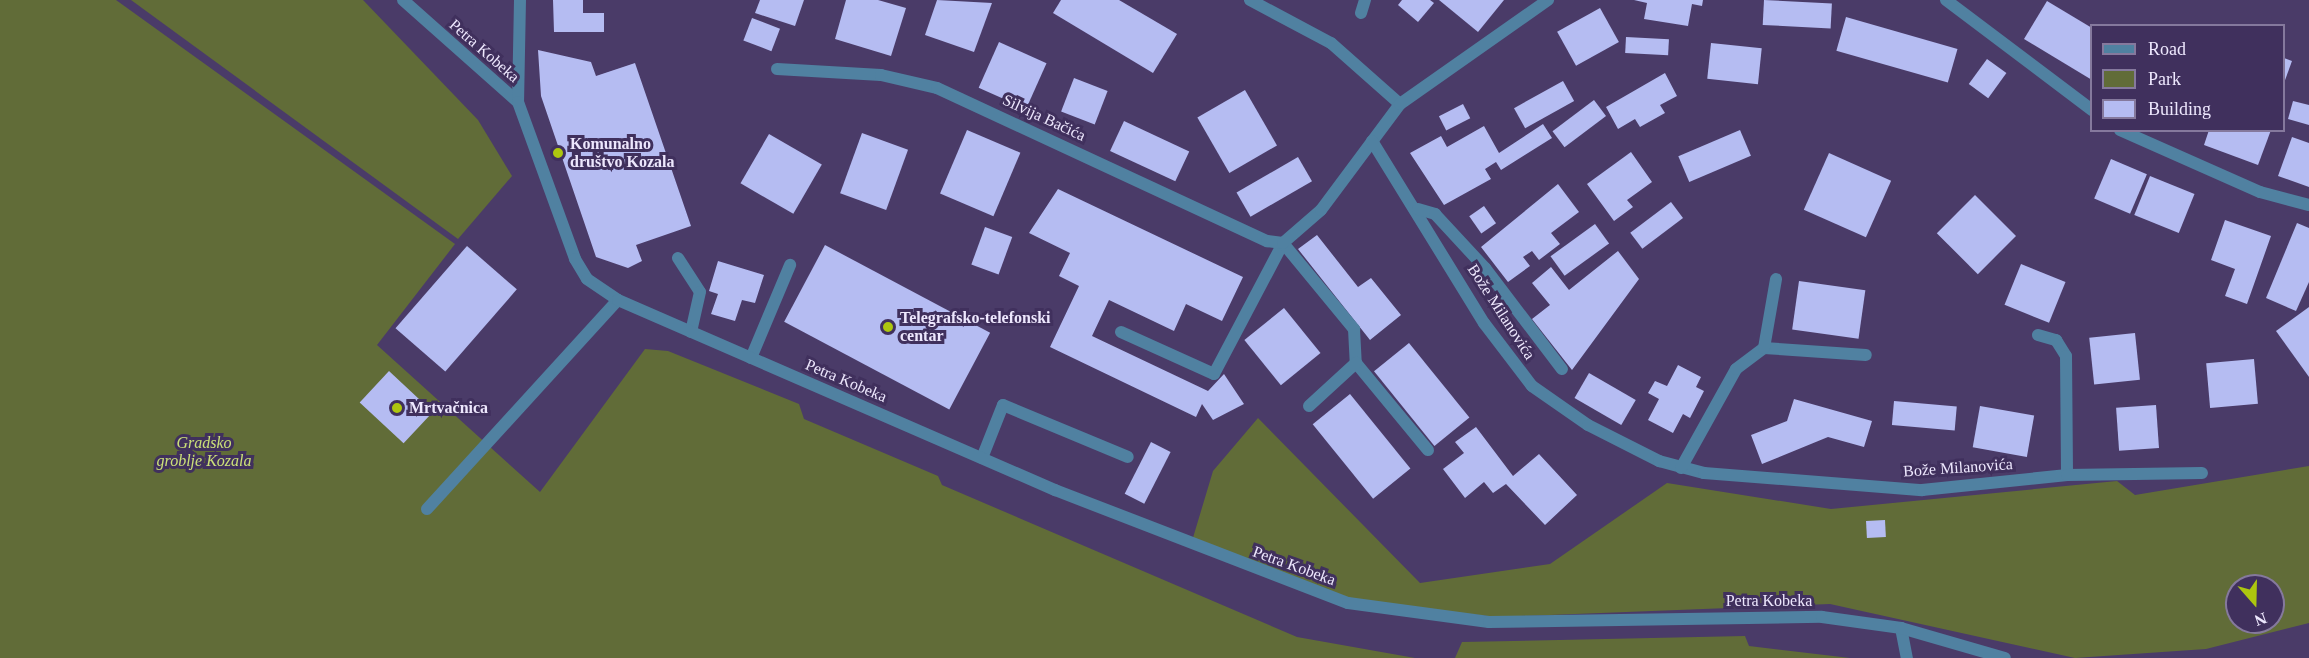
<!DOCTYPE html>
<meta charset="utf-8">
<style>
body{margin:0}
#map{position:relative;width:2309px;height:658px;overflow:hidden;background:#4a3b68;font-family:Georgia,serif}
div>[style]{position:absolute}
.green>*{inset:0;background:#616c38}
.building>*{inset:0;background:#b5bcf2;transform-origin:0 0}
.lane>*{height:12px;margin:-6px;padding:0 6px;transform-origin:6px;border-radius:6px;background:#5081a1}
.street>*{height:12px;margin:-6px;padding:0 6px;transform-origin:6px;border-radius:6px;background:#5081a1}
.dots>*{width:16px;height:16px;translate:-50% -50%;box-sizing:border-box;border:3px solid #40305d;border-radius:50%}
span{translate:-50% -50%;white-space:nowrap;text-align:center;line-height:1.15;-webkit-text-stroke:6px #40305d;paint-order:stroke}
.street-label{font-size:16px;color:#ede7fd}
.poi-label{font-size:16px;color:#ede7fd;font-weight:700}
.left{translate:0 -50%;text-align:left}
.park-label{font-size:16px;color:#cbe078;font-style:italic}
.legend{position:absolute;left:2090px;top:24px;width:195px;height:108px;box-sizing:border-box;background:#40305d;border:2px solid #85799d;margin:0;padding:8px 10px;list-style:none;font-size:18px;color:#ede7fd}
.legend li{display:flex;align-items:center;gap:12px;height:30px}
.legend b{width:30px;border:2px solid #85799d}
.north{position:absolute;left:2225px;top:574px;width:60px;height:60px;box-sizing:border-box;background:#40305d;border:2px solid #85799d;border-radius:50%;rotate:160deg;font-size:16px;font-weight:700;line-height:24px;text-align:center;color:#ede7fd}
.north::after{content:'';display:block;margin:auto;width:21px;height:27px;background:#adc60f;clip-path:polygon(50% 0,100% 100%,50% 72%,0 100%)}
</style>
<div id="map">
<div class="green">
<i style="clip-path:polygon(0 0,116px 0,455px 244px,377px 345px,540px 492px,645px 349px,668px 351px,799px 404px,804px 419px,938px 476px,942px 485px,1297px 637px,1415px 658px,0 658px)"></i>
<i style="clip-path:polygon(131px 0,363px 0,478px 120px,512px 176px,458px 239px)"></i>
<i style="clip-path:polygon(evenodd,1258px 418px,1420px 583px,1550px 564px,1667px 483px,1831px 509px,2117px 481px,2135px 495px,2309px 466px,2309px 623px,2206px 649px,2075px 658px,1830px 604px,1496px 617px,1355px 601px,1192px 541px,1213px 471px,1258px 418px,2237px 586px,2273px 586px,2273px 622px,2237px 622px,2237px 586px)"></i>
<i style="clip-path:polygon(1745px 636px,1749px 646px,1850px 658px,1455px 658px,1462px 642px)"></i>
</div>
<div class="building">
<i style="clip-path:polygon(553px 0,583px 0,583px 13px,604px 13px,604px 32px,554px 32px)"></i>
<i style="clip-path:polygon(760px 0,804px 0,795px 26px,755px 13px)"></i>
<i style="clip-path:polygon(846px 0,878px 0,906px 8px,891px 56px,835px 39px)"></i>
<i style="clip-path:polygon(937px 0,992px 3px,974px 52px,925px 35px)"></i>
<i style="clip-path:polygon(1061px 0,1119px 0,1177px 34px,1153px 73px,1053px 13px)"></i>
<i style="clip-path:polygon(1402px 0,1430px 0,1434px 3px,1418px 22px,1398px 5px)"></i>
<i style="clip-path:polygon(1439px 0,1504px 0,1478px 32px)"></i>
<i style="clip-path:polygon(1634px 0,1703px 0,1702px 6px,1692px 4px,1688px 26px,1644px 19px,1647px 3px)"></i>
<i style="left:1764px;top:0;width:68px;height:25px;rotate:3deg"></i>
<i style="clip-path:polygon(2047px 1px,2092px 28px,2092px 80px,2024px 39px)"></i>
<i style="left:1600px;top:8px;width:39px;height:49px;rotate:61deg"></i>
<i style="left:1846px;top:17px;width:116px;height:35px;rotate:16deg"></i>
<i style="left:752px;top:18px;width:30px;height:24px;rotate:21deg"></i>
<i style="left:1626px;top:37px;width:43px;height:16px;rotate:3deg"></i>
<i style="left:999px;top:42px;width:52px;height:50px;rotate:24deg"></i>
<i style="left:1711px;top:43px;width:51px;height:36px;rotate:6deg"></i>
<i style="clip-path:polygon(538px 50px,591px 62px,596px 76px,635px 63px,691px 226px,636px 245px,642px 261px,628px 268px,596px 257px,541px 96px)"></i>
<i style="clip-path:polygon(2284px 58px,2292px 61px,2284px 83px)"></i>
<i style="left:1987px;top:59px;width:24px;height:31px;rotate:36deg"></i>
<i style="clip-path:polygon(1665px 73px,1677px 96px,1660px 105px,1665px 113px,1640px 127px,1635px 119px,1618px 129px,1606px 107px)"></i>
<i style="left:1074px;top:78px;width:36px;height:36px;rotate:21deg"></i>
<i style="left:1563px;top:81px;width:23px;height:56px;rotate:61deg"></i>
<i style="left:1245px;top:90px;width:64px;height:55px;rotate:60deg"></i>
<i style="left:1594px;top:100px;width:20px;height:52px;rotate:53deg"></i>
<i style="clip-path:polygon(2293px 101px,2309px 105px,2309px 125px,2288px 119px)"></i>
<i style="left:1463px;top:104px;width:16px;height:27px;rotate:63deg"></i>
<i style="left:1124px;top:121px;width:72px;height:33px;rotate:25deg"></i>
<i style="clip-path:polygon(1543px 124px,1552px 138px,1501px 170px,1496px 162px,1485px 169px,1491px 179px,1444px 205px,1410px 153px,1441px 136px,1447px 147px,1484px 126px,1499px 153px)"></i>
<i style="left:967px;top:130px;width:58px;height:69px;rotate:23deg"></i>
<i style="left:1740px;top:130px;width:28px;height:67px;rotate:67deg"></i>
<i style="clip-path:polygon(2209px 130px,2271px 130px,2258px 165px,2204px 145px)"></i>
<i style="left:862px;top:133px;width:49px;height:64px;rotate:20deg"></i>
<i style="left:769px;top:134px;width:61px;height:57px;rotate:30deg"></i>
<i style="clip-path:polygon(2292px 137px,2309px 143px,2309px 187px,2278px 176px)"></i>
<i style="clip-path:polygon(1631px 152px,1652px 182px,1627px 200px,1633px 207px,1614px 221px,1587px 184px)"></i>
<i style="left:1829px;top:153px;width:68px;height:62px;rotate:24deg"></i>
<i style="left:1298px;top:157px;width:28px;height:71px;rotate:60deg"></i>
<i style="left:2111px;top:159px;width:39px;height:43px;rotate:23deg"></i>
<i style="left:2150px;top:176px;width:48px;height:42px;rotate:22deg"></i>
<i style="clip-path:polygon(1558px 184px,1579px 212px,1551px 233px,1560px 244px,1539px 260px,1532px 251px,1523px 257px,1530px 266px,1508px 282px,1481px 247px)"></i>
<i style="clip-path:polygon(1058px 189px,1243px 277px,1222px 321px,1186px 304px,1174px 331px,1109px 300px,1092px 336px,1208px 391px,1224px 374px,1244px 404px,1213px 420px,1202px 404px,1196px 417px,1050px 347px,1079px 286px,1059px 276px,1070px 253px,1029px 233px)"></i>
<i style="left:1975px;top:195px;width:58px;height:54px;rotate:45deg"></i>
<i style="left:1671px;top:202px;width:20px;height:51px;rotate:53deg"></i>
<i style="left:1484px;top:206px;width:21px;height:18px;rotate:55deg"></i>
<i style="clip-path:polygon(2225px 220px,2271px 236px,2247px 304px,2225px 296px,2235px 269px,2211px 260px)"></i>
<i style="clip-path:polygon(2297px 223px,2309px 228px,2309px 282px,2296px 311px,2266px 298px)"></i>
<i style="left:1595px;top:224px;width:24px;height:55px;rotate:54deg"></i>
<i style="left:985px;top:227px;width:29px;height:40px;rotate:20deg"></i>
<i style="clip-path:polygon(1317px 235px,1358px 287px,1371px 278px,1401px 315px,1370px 340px,1298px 249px)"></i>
<i style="left:825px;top:245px;width:187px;height:87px;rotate:28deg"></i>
<i style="left:467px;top:246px;width:66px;height:109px;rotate:41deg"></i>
<i style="clip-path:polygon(1618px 251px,1639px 279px,1572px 370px,1532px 319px,1550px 305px,1532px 283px,1551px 267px,1569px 290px)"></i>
<i style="clip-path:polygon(718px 261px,764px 275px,755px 303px,742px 300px,735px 321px,711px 314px,718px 294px,709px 291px)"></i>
<i style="left:2021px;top:264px;width:48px;height:44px;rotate:22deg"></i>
<i style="left:1799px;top:281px;width:67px;height:49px;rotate:8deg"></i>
<i style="clip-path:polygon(2309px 307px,2309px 377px,2276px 331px)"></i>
<i style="left:1284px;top:308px;width:58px;height:51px;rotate:51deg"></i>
<i style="left:2135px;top:333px;width:47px;height:46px;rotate:84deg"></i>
<i style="left:1409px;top:343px;width:96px;height:45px;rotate:51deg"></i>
<i style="left:2254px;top:359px;width:45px;height:48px;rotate:85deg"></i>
<i style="clip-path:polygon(1678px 365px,1701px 377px,1696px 387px,1704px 391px,1690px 418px,1683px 414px,1673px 433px,1648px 420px,1659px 399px,1648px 393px,1655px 381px,1667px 386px)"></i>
<i style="left:389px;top:371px;width:60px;height:43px;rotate:43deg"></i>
<i style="left:1589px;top:373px;width:54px;height:29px;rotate:30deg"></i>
<i style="left:1350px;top:394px;width:96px;height:48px;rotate:51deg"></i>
<i style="clip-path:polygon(1794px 399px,1872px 421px,1864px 447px,1828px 437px,1762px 464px,1751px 435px,1787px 421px)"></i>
<i style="left:1894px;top:401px;width:63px;height:24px;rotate:5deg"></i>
<i style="left:2156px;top:405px;width:43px;height:40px;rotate:86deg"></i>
<i style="left:1980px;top:406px;width:55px;height:42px;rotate:10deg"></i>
<i style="clip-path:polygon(1476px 427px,1513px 476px,1539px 454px,1577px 495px,1545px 525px,1506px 484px,1493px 493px,1484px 482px,1465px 498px,1443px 469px,1464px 453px,1455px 442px)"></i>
<i style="left:1151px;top:442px;width:22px;height:58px;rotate:27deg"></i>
<i style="left:1885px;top:520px;width:17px;height:19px;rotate:87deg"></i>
</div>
<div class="lane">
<i style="left:678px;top:258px;width:40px;rotate:57.1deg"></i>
<i style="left:700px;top:292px;width:41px;rotate:102.7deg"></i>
<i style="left:1121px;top:332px;width:102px;rotate:24.3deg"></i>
<i style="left:1214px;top:374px;width:148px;rotate:-62.2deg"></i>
<i style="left:1283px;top:243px;width:112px;rotate:50.5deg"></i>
<i style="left:1354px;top:329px;width:34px;rotate:87deg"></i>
<i style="left:1356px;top:363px;width:113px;rotate:50.4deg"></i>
<i style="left:2038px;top:335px;width:19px;rotate:16deg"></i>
<i style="left:2056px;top:340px;width:19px;rotate:58deg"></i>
<i style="left:2066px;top:356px;width:119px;rotate:89.5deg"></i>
<i style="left:1764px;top:348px;width:102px;rotate:3.9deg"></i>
<i style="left:751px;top:358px;width:101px;rotate:-67.2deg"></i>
<i style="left:1309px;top:406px;width:64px;rotate:-42.5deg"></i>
<i style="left:982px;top:458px;width:57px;rotate:-68.4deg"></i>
<i style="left:1003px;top:405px;width:135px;rotate:22.6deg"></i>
<i style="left:427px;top:509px;width:283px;rotate:-47.6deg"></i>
<i style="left:1901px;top:628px;width:31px;rotate:79deg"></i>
</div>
<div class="street">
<i style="left:403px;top:0;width:154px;rotate:41.6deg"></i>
<i style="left:520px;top:0;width:102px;rotate:91.1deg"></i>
<i style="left:518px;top:102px;width:167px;rotate:70deg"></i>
<i style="left:575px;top:259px;width:23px;rotate:59deg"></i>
<i style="left:587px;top:279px;width:37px;rotate:34deg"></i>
<i style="left:618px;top:300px;width:477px;rotate:23.5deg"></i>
<i style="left:1055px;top:490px;width:314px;rotate:21.1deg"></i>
<i style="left:1348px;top:603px;width:142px;rotate:7.7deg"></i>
<i style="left:1489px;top:622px;width:333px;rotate:-0.9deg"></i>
<i style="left:1822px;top:617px;width:80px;rotate:7.9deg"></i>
<i style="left:1901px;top:628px;width:108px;rotate:16.1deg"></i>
<i style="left:1250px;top:0;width:92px;rotate:28deg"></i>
<i style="left:1331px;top:43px;width:92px;rotate:41.5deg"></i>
<i style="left:1946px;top:0;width:183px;rotate:37deg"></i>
<i style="left:1361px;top:13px;width:14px;rotate:-73deg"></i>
<i style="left:777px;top:69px;width:104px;rotate:3.3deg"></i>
<i style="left:881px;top:75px;width:57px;rotate:13.1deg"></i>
<i style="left:937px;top:88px;width:364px;rotate:24.9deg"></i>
<i style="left:1267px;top:241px;width:16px;rotate:7deg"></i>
<i style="left:1283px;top:243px;width:50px;rotate:-41deg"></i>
<i style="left:1321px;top:210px;width:132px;rotate:-53.3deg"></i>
<i style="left:1400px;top:104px;width:181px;rotate:-35.1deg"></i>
<i style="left:2120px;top:130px;width:153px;rotate:23.9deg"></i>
<i style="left:2260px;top:192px;width:51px;rotate:14.9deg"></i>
<i style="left:1372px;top:141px;width:214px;rotate:58.4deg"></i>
<i style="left:1484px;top:323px;width:79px;rotate:52.7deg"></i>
<i style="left:1532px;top:386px;width:68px;rotate:34.9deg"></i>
<i style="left:1588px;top:425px;width:80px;rotate:26.9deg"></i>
<i style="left:1659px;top:461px;width:47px;rotate:14.9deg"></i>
<i style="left:1704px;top:473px;width:219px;rotate:4.5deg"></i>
<i style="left:1922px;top:490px;width:146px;rotate:-5.9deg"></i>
<i style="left:2067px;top:475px;width:135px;rotate:-0.8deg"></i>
<i style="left:1418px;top:209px;width:18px;rotate:16deg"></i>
<i style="left:1435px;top:214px;width:74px;rotate:47.2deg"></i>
<i style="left:1485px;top:268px;width:127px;rotate:52.7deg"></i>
<i style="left:1681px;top:468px;width:113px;rotate:-60.9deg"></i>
<i style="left:1736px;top:369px;width:35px;rotate:-37deg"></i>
<i style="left:1764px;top:348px;width:70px;rotate:-80.1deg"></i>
</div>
<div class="dots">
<i style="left:558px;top:153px;background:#adc60f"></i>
<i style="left:888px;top:327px;background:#adc60f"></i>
<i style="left:397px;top:408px;background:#adc60f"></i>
</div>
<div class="street-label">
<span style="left:484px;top:51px;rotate:41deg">Petra Kobeka</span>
<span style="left:1044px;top:118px;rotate:25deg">Silvija Bačića</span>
<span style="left:1501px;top:312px;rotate:57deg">Bože Milanovića</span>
<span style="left:846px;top:381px;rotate:23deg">Petra Kobeka</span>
<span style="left:1958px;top:468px;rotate:-4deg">Bože Milanovića</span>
<span style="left:1294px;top:566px;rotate:20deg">Petra Kobeka</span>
<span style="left:1769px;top:601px">Petra Kobeka</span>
</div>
<div class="poi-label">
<span class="left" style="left:570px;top:153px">Komunalno<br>društvo Kozala</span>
<span class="left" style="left:900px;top:327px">Telegrafsko-telefonski<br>centar</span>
<span class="left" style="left:409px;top:408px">Mrtvačnica</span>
</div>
<div class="park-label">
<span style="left:204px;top:452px">Gradsko<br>groblje Kozala</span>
</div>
<ul class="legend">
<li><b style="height:8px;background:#5081a1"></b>Road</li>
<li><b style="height:16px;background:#616c38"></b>Park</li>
<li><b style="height:16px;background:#b5bcf2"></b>Building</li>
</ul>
<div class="north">N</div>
</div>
